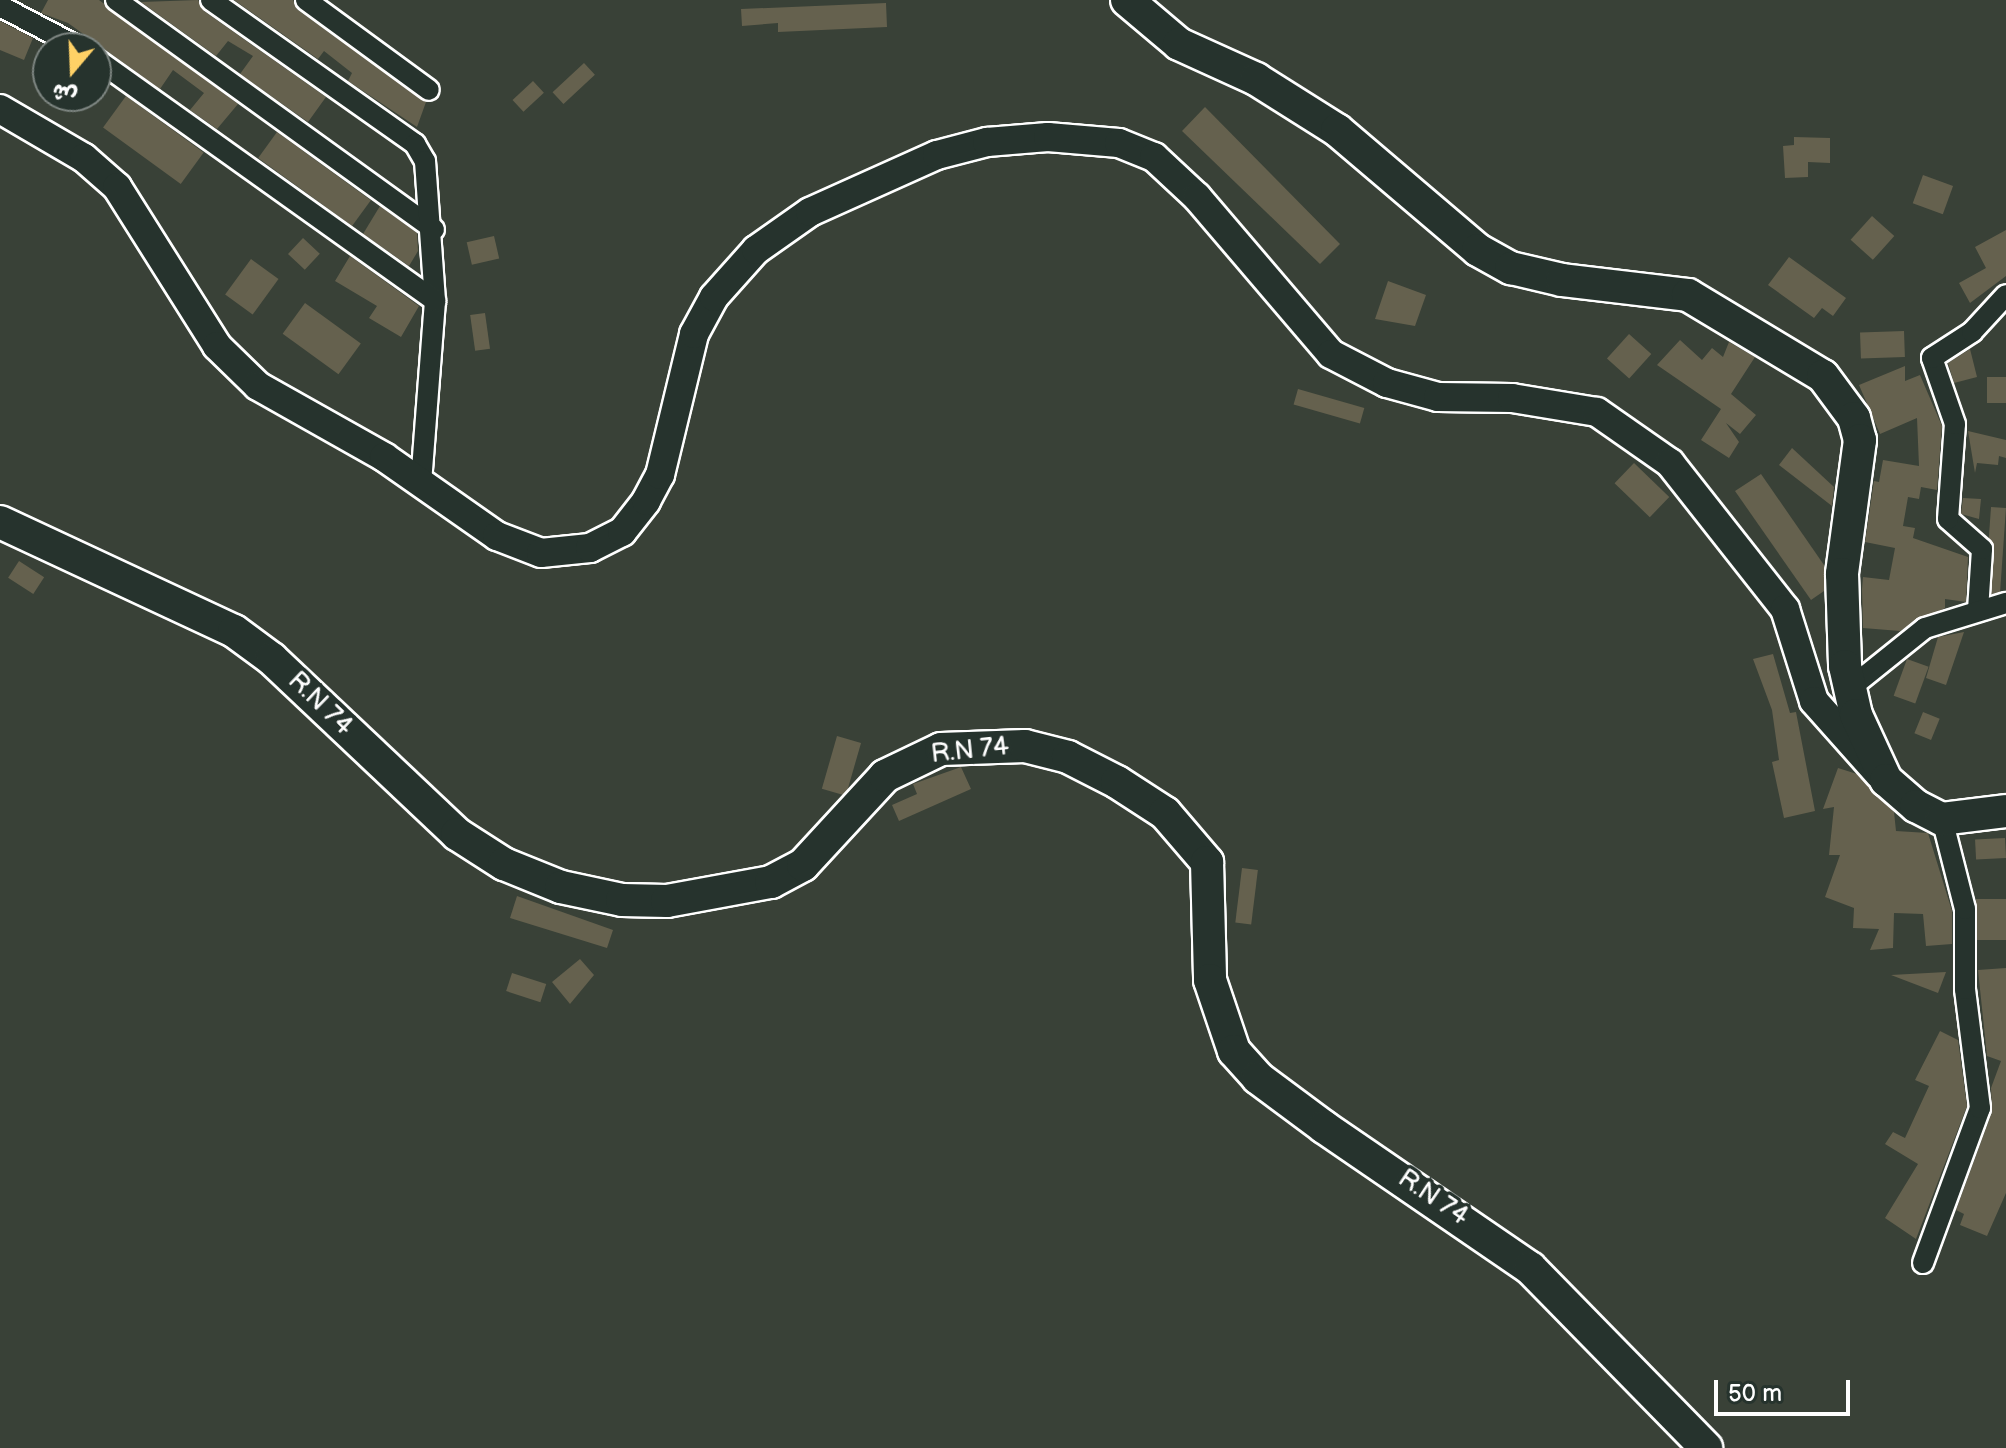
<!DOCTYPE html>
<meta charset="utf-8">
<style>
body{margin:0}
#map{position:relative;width:2006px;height:1448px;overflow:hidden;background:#394137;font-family:"Balsamiq Sans","Playpen Sans Arabic",sans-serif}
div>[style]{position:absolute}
.building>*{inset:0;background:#65614e;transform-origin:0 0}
.roads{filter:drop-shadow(2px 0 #fff) drop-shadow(-2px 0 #fff) drop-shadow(0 2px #fff) drop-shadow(0 -2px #fff)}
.street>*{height:20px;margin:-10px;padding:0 10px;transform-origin:10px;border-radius:10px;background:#26332d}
.secondary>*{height:28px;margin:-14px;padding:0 14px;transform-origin:14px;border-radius:14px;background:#26332d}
.primary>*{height:32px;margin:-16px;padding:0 16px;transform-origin:16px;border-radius:16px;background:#26332d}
span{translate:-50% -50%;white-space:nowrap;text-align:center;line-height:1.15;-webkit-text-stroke:7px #26332d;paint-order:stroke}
.street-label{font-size:26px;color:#fff}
.north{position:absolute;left:32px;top:32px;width:80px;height:80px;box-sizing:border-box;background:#26332d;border:2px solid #7d8581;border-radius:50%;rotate:199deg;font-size:22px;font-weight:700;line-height:32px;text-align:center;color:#fff}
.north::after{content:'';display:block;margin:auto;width:28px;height:36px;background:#ffd166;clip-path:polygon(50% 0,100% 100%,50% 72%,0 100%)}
.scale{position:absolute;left:1714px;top:1380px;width:136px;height:36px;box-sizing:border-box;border:4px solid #fff;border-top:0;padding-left:10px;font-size:24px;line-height:28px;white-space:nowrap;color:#fff;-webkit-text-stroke:6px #26332d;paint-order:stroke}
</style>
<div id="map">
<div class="building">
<i style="clip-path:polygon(48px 0,99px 0,238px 104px,217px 129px,190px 110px,204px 93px,173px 70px,160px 89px,68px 23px,41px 13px)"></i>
<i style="clip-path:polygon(198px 0,204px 11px,326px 97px,308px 122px,240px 74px,253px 56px,228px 41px,216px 56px,141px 2px)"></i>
<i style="clip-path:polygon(234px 0,293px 0,298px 10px,426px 102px,417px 127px,348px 81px,352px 73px,324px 51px,318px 59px)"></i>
<i style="clip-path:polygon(886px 3px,887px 27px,778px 32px,778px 23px,742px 26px,741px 9px)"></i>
<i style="clip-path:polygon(0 21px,33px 38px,24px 60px,0 50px)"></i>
<i style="left:584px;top:63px;width:16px;height:43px;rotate:47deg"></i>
<i style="left:533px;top:81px;width:16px;height:28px;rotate:47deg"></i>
<i style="left:126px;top:96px;width:96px;height:39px;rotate:36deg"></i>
<i style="clip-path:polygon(1205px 107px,1340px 244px,1320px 264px,1182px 131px)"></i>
<i style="left:277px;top:132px;width:116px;height:32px;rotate:36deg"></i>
<i style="clip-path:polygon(1794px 137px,1830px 138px,1830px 163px,1808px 162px,1808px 177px,1785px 178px,1783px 146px,1794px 145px)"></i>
<i style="left:1923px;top:175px;width:32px;height:30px;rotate:20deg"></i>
<i style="clip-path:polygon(380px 206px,417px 233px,418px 251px,409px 266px,363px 234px)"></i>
<i style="left:1872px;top:216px;width:30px;height:32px;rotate:42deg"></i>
<i style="clip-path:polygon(2006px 230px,2006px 276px,1970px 303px,1959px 283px,1986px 268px,1975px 247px)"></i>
<i style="left:494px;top:236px;width:23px;height:28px;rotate:77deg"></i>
<i style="left:303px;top:238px;width:23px;height:22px;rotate:43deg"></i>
<i style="clip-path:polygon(350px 256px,419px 306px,401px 337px,369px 318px,377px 306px,335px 281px)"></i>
<i style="clip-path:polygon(1789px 257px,1846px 298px,1833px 316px,1822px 308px,1814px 318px,1768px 285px)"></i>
<i style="left:251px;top:259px;width:34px;height:44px;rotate:36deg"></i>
<i style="clip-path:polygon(1388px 281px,1426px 295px,1415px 326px,1375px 319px)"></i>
<i style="left:305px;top:303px;width:69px;height:38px;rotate:36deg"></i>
<i style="left:485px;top:313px;width:36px;height:15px;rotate:82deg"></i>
<i style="left:1904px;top:331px;width:26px;height:44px;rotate:88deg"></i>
<i style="left:1629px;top:334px;width:30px;height:33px;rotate:42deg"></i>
<i style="clip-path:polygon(1680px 340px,1702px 360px,1712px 348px,1723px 357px,1729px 342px,1755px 357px,1731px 394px,1756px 415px,1740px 434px,1726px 423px,1739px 442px,1729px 458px,1701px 440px,1721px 409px,1657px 365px)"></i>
<i style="clip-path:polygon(1970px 349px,1977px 377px,1954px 383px,1948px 363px)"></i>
<i style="clip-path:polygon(1905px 366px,1905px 381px,1920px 375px,1942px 426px,1937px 490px,1921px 487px,1919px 499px,1908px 497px,1903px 526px,1915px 528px,1913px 538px,1968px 557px,1966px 602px,1945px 599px,1945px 608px,1900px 631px,1863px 628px,1862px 589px,1863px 577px,1889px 580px,1895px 548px,1865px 542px,1874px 481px,1879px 482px,1883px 460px,1919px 466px,1917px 418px,1880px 434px,1859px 385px)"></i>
<i style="left:2006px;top:377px;width:26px;height:19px;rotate:90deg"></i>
<i style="left:1298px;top:389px;width:69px;height:16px;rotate:16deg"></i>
<i style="clip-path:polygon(1968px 431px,2006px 440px,2006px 458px,1999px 456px,1998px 465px,1977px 463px,1975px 473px)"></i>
<i style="clip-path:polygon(1792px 448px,1834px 487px,1832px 506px,1779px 465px)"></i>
<i style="left:1634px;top:463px;width:49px;height:28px;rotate:44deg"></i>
<i style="clip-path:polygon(1761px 474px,1824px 565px,1824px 591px,1811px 600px,1735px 491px)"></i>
<i style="clip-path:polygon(1963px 498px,1981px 499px,1979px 519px,1961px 514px)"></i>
<i style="left:1991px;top:507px;width:15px;height:87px;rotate:4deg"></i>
<i style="left:19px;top:561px;width:30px;height:20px;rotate:33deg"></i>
<i style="clip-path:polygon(1964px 632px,1946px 685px,1926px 678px,1938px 637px)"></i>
<i style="clip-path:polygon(1773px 654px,1790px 713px,1796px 712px,1815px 811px,1784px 818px,1772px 762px,1779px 760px,1772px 710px,1753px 659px)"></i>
<i style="left:1907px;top:659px;width:23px;height:39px;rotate:20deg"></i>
<i style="left:1923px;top:712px;width:18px;height:23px;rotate:22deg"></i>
<i style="left:837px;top:736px;width:25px;height:55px;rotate:16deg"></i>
<i style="clip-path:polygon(961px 767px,971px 789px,899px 821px,892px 805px,917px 794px,913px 784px)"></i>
<i style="clip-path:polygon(1838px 768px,1857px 774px,1894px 812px,1896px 831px,1928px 833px,1952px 911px,1952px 944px,1926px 946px,1923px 914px,1894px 913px,1893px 948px,1870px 950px,1879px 929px,1853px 928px,1854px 908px,1825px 897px,1840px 855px,1829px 855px,1834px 807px,1823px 809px)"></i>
<i style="left:2005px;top:838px;width:20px;height:30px;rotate:87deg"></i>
<i style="left:1242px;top:868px;width:16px;height:55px;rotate:7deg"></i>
<i style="clip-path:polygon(517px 896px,613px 930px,607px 948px,510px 918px)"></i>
<i style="left:2006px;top:899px;width:41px;height:30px;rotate:90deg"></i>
<i style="clip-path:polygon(580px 959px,594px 975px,570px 1004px,552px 982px)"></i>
<i style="clip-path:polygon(2006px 968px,2006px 1193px,1987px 1236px,1960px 1225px,1964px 1214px,1956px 1210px,1992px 1112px,1991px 1088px,2001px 1061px,1987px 1056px,1978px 970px)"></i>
<i style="clip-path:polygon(1946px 972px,1938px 993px,1891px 975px)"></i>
<i style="left:512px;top:973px;width:36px;height:19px;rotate:18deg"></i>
<i style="clip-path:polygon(1940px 1031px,1958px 1040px,1967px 1106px,1916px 1239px,1885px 1218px,1918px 1164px,1885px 1144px,1893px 1132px,1905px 1138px,1929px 1086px,1915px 1080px)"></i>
</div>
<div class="roads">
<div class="street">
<i style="left:116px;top:0;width:392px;rotate:35.8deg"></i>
<i style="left:211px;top:0;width:250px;rotate:35.2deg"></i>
<i style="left:415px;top:144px;width:20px;rotate:60deg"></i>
<i style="left:425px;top:161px;width:140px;rotate:85.9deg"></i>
<i style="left:435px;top:301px;width:182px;rotate:94.4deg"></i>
<i style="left:306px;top:0;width:152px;rotate:36.2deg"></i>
<i style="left:0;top:6px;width:90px;rotate:27.7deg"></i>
<i style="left:96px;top:59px;width:417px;rotate:35.5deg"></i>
<i style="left:1978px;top:610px;width:61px;rotate:-86.2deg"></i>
<i style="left:1982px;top:549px;width:45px;rotate:-138.6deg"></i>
<i style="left:1948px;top:519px;width:95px;rotate:-85.8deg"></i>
<i style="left:1955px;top:424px;width:70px;rotate:-109.2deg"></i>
<i style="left:1932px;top:358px;width:48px;rotate:-33deg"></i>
<i style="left:1972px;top:332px;width:50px;rotate:-47.4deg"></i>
<i style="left:1849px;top:689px;width:97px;rotate:-38.8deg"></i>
<i style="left:1925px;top:628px;width:85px;rotate:-17.2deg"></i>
<i style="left:1923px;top:1263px;width:165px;rotate:-69.8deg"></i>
<i style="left:1980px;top:1108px;width:120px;rotate:-97.2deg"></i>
<i style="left:1965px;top:989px;width:80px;rotate:-90deg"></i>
<i style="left:1965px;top:909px;width:93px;rotate:-104.3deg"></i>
</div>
<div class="secondary">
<i style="left:0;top:109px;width:97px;rotate:30.3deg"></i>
<i style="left:84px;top:158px;width:44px;rotate:41.3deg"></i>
<i style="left:117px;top:187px;width:188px;rotate:57.8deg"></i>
<i style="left:217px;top:346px;width:57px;rotate:44.3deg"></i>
<i style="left:258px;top:386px;width:145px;rotate:29.4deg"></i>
<i style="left:384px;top:457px;width:138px;rotate:35deg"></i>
<i style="left:497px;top:536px;width:47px;rotate:21.1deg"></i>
<i style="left:541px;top:553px;width:49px;rotate:-5.8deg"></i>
<i style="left:590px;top:548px;width:36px;rotate:-27deg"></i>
<i style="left:622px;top:532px;width:39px;rotate:-52deg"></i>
<i style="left:646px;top:501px;width:30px;rotate:-62deg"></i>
<i style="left:660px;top:475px;width:145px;rotate:-76.4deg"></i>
<i style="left:694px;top:334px;width:42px;rotate:-61.6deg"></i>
<i style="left:714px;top:297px;width:63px;rotate:-48.2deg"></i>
<i style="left:756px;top:250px;width:66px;rotate:-35.1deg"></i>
<i style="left:810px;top:212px;width:139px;rotate:-24.2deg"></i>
<i style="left:937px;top:155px;width:52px;rotate:-14.6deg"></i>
<i style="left:987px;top:142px;width:61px;rotate:-4.7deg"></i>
<i style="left:1048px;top:137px;width:71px;rotate:4.8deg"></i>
<i style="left:1119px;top:143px;width:38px;rotate:22deg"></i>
<i style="left:1154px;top:157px;width:59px;rotate:42.9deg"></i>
<i style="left:1197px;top:197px;width:206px;rotate:49.5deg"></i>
<i style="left:1331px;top:354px;width:63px;rotate:27.4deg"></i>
<i style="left:1387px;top:383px;width:53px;rotate:15.4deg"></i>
<i style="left:1438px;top:397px;width:74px;rotate:0.8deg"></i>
<i style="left:1512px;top:398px;width:86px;rotate:9.4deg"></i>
<i style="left:1597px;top:412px;width:89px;rotate:34.9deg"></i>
<i style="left:1670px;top:463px;width:186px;rotate:51.8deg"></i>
<i style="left:1785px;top:609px;width:96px;rotate:72.5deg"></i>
<i style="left:1814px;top:701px;width:98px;rotate:48.3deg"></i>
</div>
<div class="primary">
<i style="left:1127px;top:0;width:68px;rotate:40.2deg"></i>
<i style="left:1179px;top:44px;width:85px;rotate:24.4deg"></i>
<i style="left:1256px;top:79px;width:96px;rotate:32.2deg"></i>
<i style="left:1337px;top:130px;width:185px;rotate:40.4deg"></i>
<i style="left:1478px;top:250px;width:38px;rotate:29deg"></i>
<i style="left:1511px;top:268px;width:52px;rotate:13.2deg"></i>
<i style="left:1562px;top:280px;width:127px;rotate:6.8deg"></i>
<i style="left:1688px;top:295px;width:157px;rotate:31deg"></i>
<i style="left:1823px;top:376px;width:52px;rotate:53.6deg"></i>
<i style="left:1854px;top:418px;width:23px;rotate:75deg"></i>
<i style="left:1860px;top:440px;width:135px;rotate:97.7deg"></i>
<i style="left:1842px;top:574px;width:92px;rotate:88.1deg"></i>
<i style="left:1845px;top:666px;width:50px;rotate:77.3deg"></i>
<i style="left:1856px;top:715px;width:72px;rotate:65.2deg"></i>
<i style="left:1886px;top:780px;width:40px;rotate:41deg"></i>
<i style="left:1916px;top:806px;width:29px;rotate:27deg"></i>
<i style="left:1942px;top:819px;width:64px;rotate:-7.1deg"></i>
<i style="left:0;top:522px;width:258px;rotate:25deg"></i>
<i style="left:234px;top:631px;width:47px;rotate:36.4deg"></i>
<i style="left:272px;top:659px;width:255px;rotate:43.4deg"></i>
<i style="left:457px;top:834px;width:56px;rotate:32.6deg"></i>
<i style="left:504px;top:864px;width:61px;rotate:22deg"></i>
<i style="left:561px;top:887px;width:62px;rotate:12deg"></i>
<i style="left:622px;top:900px;width:45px;rotate:1.3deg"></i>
<i style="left:667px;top:901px;width:106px;rotate:-10.4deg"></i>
<i style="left:771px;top:882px;width:36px;rotate:-28deg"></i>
<i style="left:803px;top:865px;width:121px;rotate:-47.3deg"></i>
<i style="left:885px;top:776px;width:62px;rotate:-25.7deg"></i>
<i style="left:941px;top:749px;width:84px;rotate:-2deg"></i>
<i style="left:1025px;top:746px;width:44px;rotate:14.3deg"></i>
<i style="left:1068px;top:757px;width:55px;rotate:27deg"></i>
<i style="left:1117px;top:782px;width:57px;rotate:32.9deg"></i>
<i style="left:1165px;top:813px;width:65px;rotate:49.4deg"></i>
<i style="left:1207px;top:862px;width:118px;rotate:88.5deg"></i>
<i style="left:1210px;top:980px;width:75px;rotate:71.3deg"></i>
<i style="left:1234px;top:1051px;width:36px;rotate:48deg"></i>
<i style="left:1258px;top:1078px;width:82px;rotate:36.6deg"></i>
<i style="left:1324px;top:1127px;width:250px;rotate:34.4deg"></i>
<i style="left:1530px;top:1268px;width:252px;rotate:45.6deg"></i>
</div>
</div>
<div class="street-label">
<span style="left:320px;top:704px;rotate:44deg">R.N 74</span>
<span style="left:970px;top:751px;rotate:-6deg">R.N 74</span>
<span style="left:1433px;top:1198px;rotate:34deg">R.N 74</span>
</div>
<div class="north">ش</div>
<div class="scale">50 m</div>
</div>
